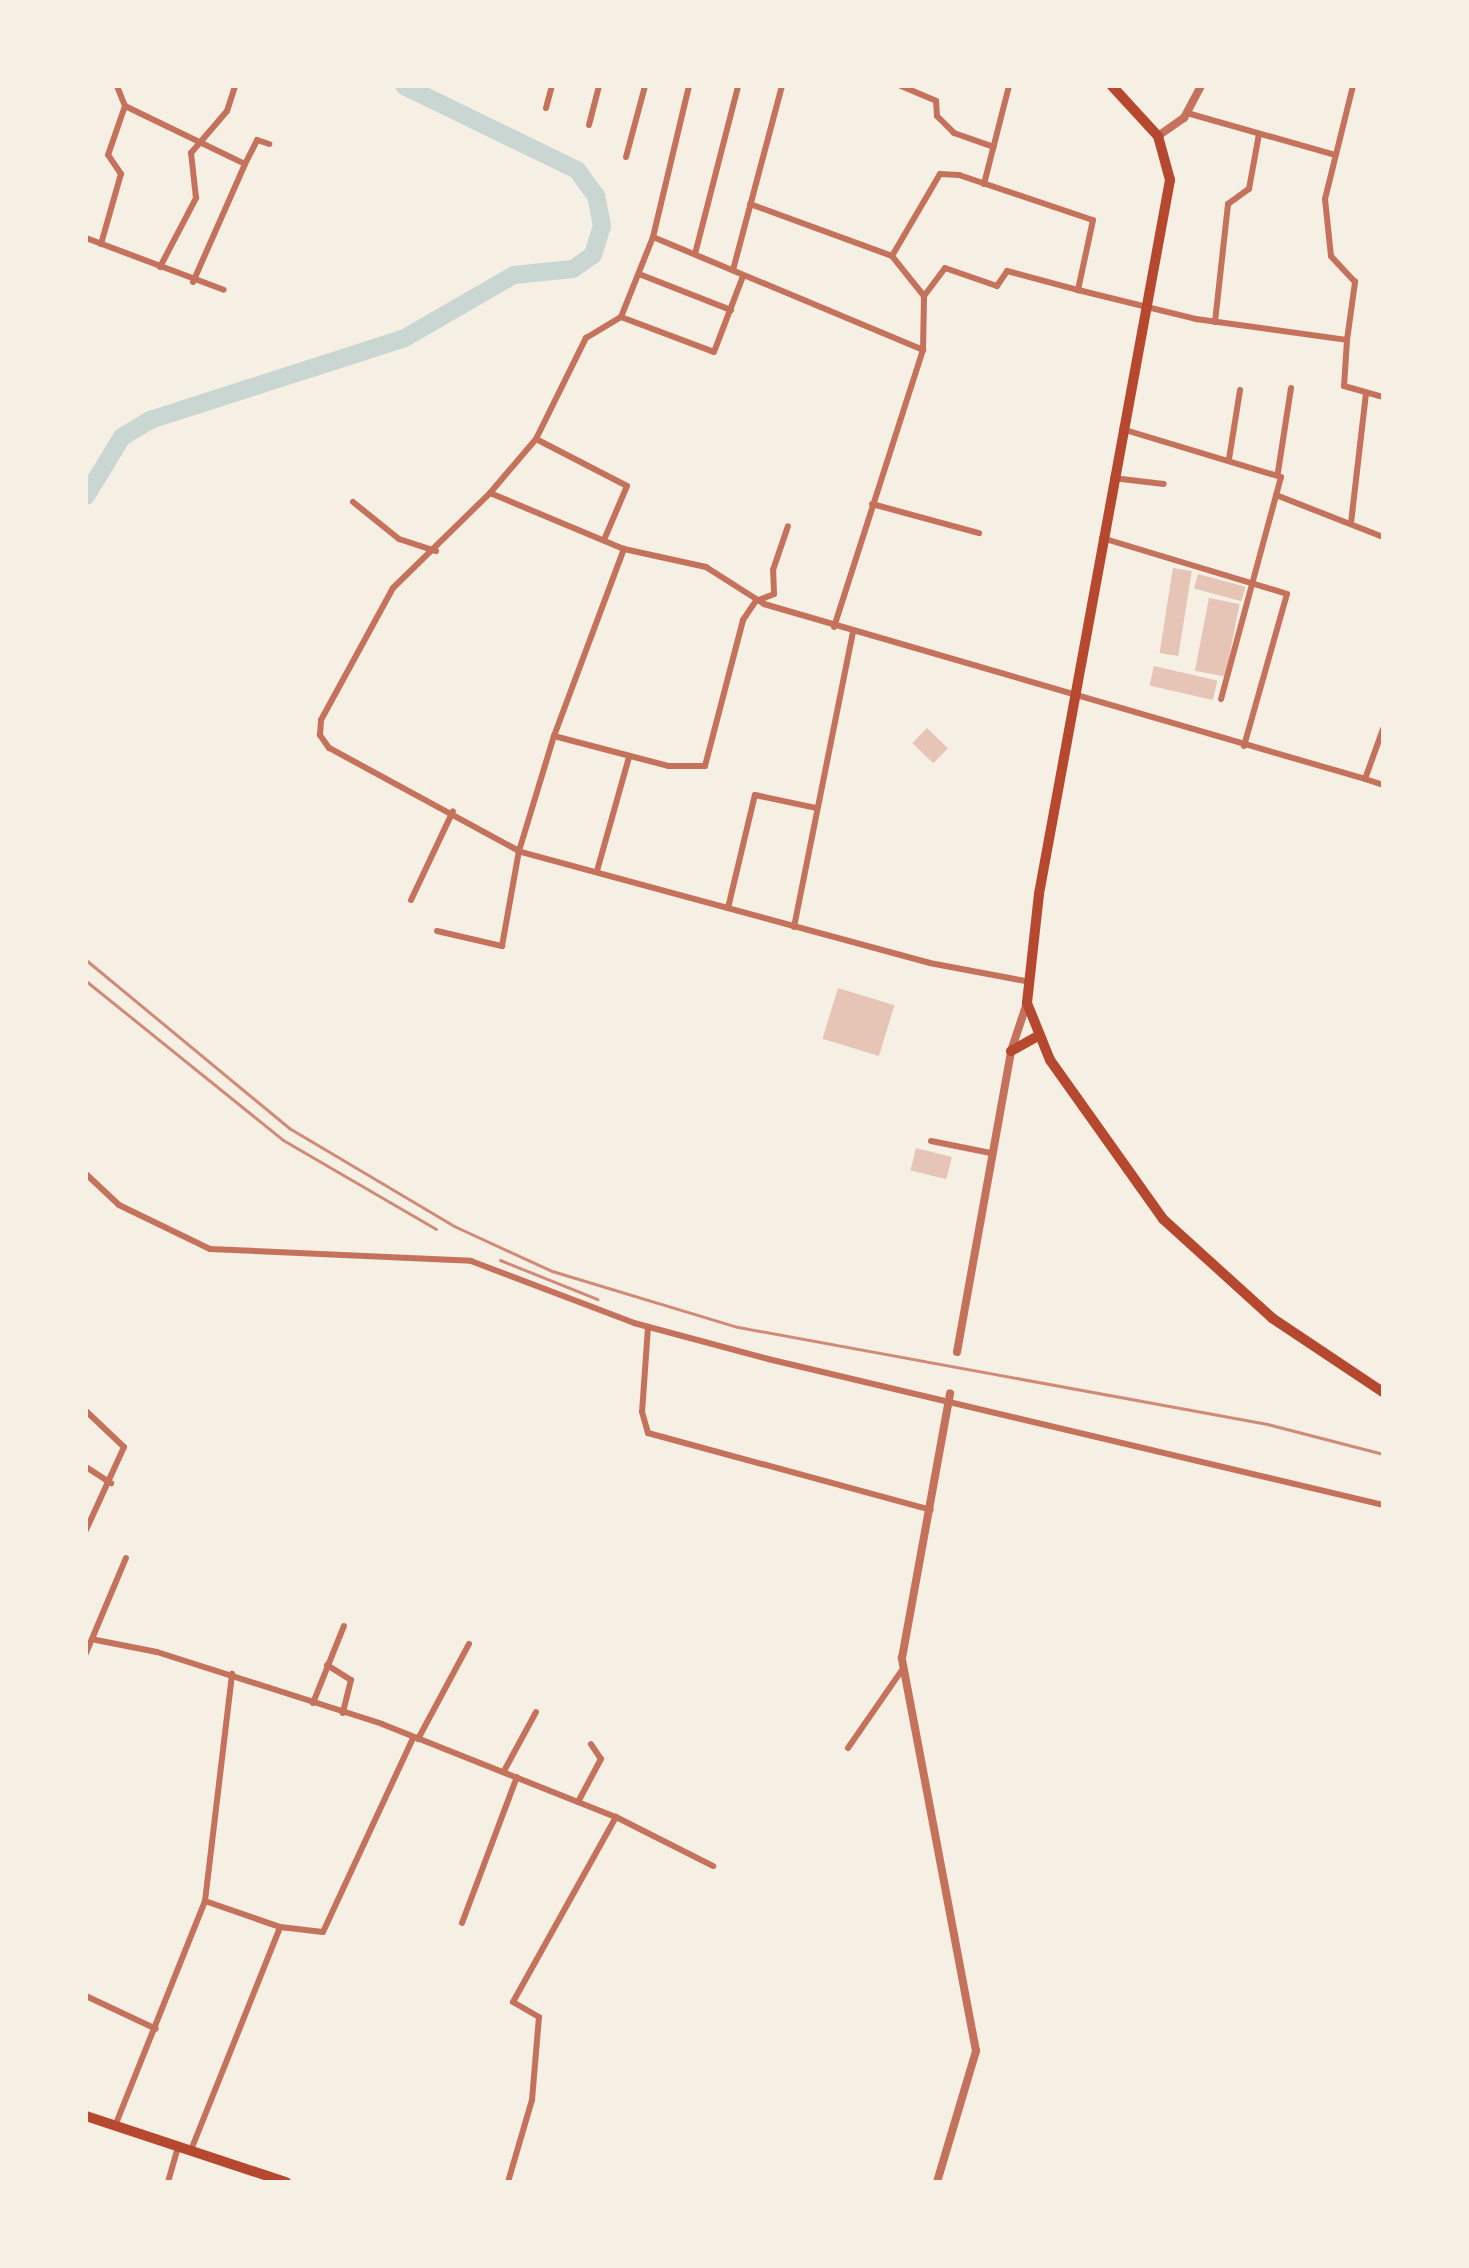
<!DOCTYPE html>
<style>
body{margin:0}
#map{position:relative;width:1469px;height:2268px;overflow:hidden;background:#f6efe4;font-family:"Roboto Condensed",sans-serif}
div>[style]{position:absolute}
.river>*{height:18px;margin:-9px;padding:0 9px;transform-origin:9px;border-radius:9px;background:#c9d6d2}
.building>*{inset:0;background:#e6c5b7;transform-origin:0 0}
.minor>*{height:6px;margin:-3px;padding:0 3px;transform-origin:3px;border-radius:3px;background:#c5725c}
.tertiary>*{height:8px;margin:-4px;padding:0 4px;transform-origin:4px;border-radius:4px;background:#c5725c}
.primary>*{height:10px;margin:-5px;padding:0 5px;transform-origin:5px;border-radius:5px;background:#b5482f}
.trunk>*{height:10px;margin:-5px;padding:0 5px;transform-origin:5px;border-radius:5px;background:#b5482f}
.rail>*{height:3px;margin:-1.5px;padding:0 1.5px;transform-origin:1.5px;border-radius:1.5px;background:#cf8b77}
span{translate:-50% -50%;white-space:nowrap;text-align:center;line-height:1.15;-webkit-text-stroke:7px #f6efe4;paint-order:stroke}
.frame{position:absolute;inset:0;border:88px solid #f6efe4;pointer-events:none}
</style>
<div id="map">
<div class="river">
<i style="left:86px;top:496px;width:69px;rotate:-58.6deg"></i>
<i style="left:122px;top:437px;width:33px;rotate:-31deg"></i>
<i style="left:150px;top:420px;width:266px;rotate:-17.8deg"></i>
<i style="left:403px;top:339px;width:128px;rotate:-30deg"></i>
<i style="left:514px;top:275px;width:59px;rotate:-5.8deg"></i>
<i style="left:573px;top:269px;width:24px;rotate:-35deg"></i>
<i style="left:593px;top:255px;width:30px;rotate:-73deg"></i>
<i style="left:602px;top:226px;width:31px;rotate:-101deg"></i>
<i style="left:596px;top:196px;width:32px;rotate:-126deg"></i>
<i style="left:577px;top:170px;width:192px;rotate:-154.1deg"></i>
</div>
<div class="building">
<i style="left:1173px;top:568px;width:19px;height:86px;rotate:9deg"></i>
<i style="left:1198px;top:574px;width:49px;height:15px;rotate:15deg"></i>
<i style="left:1209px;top:598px;width:31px;height:74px;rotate:11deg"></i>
<i style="left:1154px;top:666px;width:65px;height:20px;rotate:13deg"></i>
<i style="left:927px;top:728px;width:29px;height:21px;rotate:44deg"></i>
<i style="left:838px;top:988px;width:59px;height:53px;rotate:17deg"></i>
<i style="left:916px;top:1148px;width:37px;height:23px;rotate:14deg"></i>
</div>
<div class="minor">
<i style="left:689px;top:86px;width:155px;rotate:103.4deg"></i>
<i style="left:653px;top:237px;width:86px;rotate:111.8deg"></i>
<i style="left:621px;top:317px;width:99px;rotate:20.6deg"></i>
<i style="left:714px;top:352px;width:81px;rotate:-69.1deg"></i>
<i style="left:901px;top:86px;width:38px;rotate:23deg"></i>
<i style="left:936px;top:101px;width:15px;rotate:86deg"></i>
<i style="left:937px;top:116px;width:24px;rotate:45deg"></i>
<i style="left:954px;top:133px;width:42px;rotate:19.3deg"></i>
<i style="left:125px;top:106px;width:133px;rotate:25.8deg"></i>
<i style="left:245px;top:164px;width:27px;rotate:-63deg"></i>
<i style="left:257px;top:140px;width:13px;rotate:18deg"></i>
<i style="left:546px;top:108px;width:23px;rotate:-75deg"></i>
<i style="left:1187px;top:113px;width:151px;rotate:15.8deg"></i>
<i style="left:589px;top:125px;width:40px;rotate:-75.6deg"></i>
<i style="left:626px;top:157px;width:73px;rotate:-75deg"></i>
<i style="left:984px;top:184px;width:101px;rotate:-75.7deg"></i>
<i style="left:750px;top:204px;width:151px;rotate:20.1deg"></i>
<i style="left:892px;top:256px;width:95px;rotate:-59.7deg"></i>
<i style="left:940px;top:174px;width:19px;rotate:3deg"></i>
<i style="left:959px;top:175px;width:141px;rotate:18.6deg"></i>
<i style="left:1093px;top:220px;width:72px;rotate:102.1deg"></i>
<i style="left:1078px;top:290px;width:122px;rotate:13.8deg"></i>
<i style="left:1196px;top:319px;width:152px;rotate:7.9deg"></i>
<i style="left:1347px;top:340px;width:46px;rotate:93.7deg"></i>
<i style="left:1344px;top:386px;width:41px;rotate:15.8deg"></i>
<i style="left:653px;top:237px;width:293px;rotate:22.7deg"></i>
<i style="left:86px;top:238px;width:147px;rotate:20.6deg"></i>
<i style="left:101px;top:244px;width:73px;rotate:-74.1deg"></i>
<i style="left:121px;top:174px;width:23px;rotate:-124deg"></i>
<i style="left:108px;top:155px;width:52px;rotate:-70.9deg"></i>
<i style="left:125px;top:106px;width:22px;rotate:-112deg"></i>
<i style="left:695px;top:254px;width:173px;rotate:-75.6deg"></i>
<i style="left:160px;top:267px;width:78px;rotate:-62.4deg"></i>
<i style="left:196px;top:198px;width:45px;rotate:-96.3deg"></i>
<i style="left:191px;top:153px;width:55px;rotate:-49.4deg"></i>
<i style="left:227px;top:111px;width:26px;rotate:-72deg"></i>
<i style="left:733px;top:270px;width:190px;rotate:-75.1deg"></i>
<i style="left:639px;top:274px;width:99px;rotate:21.4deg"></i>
<i style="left:193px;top:282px;width:129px;rotate:-66.2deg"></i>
<i style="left:924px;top:296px;width:35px;rotate:-53deg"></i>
<i style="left:945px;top:268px;width:55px;rotate:19.1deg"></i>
<i style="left:997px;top:286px;width:18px;rotate:-56deg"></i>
<i style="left:1007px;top:271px;width:73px;rotate:15deg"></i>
<i style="left:1215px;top:322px;width:119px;rotate:-83.7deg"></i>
<i style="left:1228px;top:204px;width:26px;rotate:-36deg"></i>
<i style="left:1249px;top:189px;width:56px;rotate:-79.7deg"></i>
<i style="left:1347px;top:340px;width:59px;rotate:-82.1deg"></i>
<i style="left:1355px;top:282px;width:35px;rotate:-133deg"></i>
<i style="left:1331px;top:256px;width:57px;rotate:-96deg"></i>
<i style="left:1325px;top:199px;width:116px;rotate:-76.1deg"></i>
<i style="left:1122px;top:429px;width:166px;rotate:16.8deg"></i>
<i style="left:1281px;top:477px;width:230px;rotate:105.1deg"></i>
<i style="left:536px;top:439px;width:102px;rotate:27.3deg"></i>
<i style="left:627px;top:486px;width:59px;rotate:113.1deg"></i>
<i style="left:1229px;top:459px;width:70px;rotate:-80.9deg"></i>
<i style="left:1278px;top:472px;width:85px;rotate:-81.2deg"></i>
<i style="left:1113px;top:478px;width:51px;rotate:6.7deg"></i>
<i style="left:490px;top:493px;width:71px;rotate:-49.6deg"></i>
<i style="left:536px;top:439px;width:113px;rotate:-63.7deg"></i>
<i style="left:586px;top:338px;width:41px;rotate:-31deg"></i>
<i style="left:1276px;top:495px;width:115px;rotate:21.4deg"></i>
<i style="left:353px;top:502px;width:59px;rotate:38.8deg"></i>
<i style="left:399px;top:539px;width:39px;rotate:18deg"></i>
<i style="left:872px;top:504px;width:111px;rotate:15.2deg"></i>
<i style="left:1351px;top:523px;width:130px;rotate:-83.4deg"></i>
<i style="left:1102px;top:538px;width:193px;rotate:16.8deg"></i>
<i style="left:1287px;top:594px;width:158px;rotate:105.8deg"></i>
<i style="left:834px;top:627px;width:291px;rotate:-72.2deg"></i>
<i style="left:923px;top:350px;width:54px;rotate:-88.9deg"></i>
<i style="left:924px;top:296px;width:51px;rotate:-128.7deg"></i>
<i style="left:554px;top:736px;width:118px;rotate:14.7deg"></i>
<i style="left:668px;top:766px;width:37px"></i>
<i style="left:705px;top:766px;width:151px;rotate:-75.4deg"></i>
<i style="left:743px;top:620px;width:23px;rotate:-56deg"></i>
<i style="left:756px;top:601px;width:19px;rotate:-21deg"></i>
<i style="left:774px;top:594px;width:24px;rotate:-92deg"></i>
<i style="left:773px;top:570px;width:46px;rotate:-71.2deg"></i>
<i style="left:1365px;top:779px;width:19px;rotate:18deg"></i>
<i style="left:597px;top:871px;width:118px;rotate:-74.3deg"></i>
<i style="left:411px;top:900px;width:98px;rotate:-64.7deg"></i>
<i style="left:728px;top:908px;width:116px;rotate:-76.6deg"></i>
<i style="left:755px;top:795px;width:62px;rotate:12deg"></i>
<i style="left:794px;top:927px;width:301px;rotate:-78.7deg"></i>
<i style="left:437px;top:931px;width:67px;rotate:13deg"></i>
<i style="left:502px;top:946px;width:97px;rotate:-79.9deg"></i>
<i style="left:519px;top:851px;width:120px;rotate:-73.1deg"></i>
<i style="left:554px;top:736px;width:200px;rotate:-69.5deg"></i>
<i style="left:1025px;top:981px;width:97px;rotate:-169.3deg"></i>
<i style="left:930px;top:963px;width:426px;rotate:-164.8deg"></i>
<i style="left:519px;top:851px;width:216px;rotate:-151.5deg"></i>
<i style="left:329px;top:748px;width:16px;rotate:-125deg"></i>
<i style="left:320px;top:735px;width:15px;rotate:-86deg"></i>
<i style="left:321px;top:720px;width:150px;rotate:-61.4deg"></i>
<i style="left:393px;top:588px;width:136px;rotate:-44.4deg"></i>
<i style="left:490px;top:493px;width:145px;rotate:22.7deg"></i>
<i style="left:624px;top:549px;width:84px;rotate:12.4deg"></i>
<i style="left:706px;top:567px;width:69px;rotate:32.5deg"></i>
<i style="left:764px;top:604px;width:626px;rotate:16.23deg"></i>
<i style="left:1365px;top:779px;width:53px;rotate:-70.2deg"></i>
<i style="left:931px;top:1141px;width:61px;rotate:11.3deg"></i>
<i style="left:86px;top:1174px;width:45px;rotate:43.2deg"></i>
<i style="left:119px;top:1205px;width:101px;rotate:25.8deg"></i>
<i style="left:210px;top:1249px;width:261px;rotate:2.6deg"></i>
<i style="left:471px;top:1261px;width:174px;rotate:20.8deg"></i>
<i style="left:634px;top:1323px;width:139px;rotate:15deg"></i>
<i style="left:768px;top:1359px;width:632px;rotate:13.35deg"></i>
<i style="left:648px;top:1327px;width:85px;rotate:94deg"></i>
<i style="left:642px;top:1412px;width:22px;rotate:74deg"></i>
<i style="left:648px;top:1433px;width:293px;rotate:15.2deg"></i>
<i style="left:86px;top:1411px;width:52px;rotate:43.5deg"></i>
<i style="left:124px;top:1447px;width:91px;rotate:114.6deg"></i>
<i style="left:86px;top:1467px;width:30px;rotate:33deg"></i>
<i style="left:96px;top:1640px;width:62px;rotate:11.1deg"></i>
<i style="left:157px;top:1652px;width:236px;rotate:17.7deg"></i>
<i style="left:382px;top:1724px;width:252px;rotate:21.7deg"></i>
<i style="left:616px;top:1817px;width:109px;rotate:26.8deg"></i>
<i style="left:86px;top:1653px;width:103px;rotate:-67.2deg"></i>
<i style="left:327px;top:1665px;width:28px;rotate:32deg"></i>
<i style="left:351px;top:1680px;width:34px;rotate:104deg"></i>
<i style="left:313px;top:1703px;width:83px;rotate:-68.1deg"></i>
<i style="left:418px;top:1739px;width:108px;rotate:-61.8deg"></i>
<i style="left:848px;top:1748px;width:95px;rotate:-55.3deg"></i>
<i style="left:504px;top:1771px;width:67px;rotate:-61.5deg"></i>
<i style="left:578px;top:1802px;width:49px;rotate:-61.9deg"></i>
<i style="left:601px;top:1759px;width:18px;rotate:-124deg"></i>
<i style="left:205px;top:1901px;width:79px;rotate:19.1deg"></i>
<i style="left:462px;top:1923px;width:156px;rotate:-69.4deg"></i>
<i style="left:86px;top:1996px;width:77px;rotate:25.2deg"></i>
<i style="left:115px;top:2126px;width:242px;rotate:-68.2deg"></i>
<i style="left:205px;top:1901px;width:229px;rotate:-83.2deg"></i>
<i style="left:191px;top:2150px;width:240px;rotate:-68.2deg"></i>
<i style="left:280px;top:1927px;width:43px;rotate:6.6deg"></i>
<i style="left:323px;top:1932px;width:214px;rotate:-65.1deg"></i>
<i style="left:168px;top:2182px;width:36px;rotate:-74deg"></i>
<i style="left:508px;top:2182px;width:85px;rotate:-73.7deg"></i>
<i style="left:532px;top:2100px;width:83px;rotate:-85.2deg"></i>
<i style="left:539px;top:2017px;width:30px;rotate:-150deg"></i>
<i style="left:513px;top:2002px;width:212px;rotate:-60.9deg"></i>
</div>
<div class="tertiary">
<i style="left:1158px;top:136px;width:32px;rotate:-35deg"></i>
<i style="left:1184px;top:118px;width:36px;rotate:-62deg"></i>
<i style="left:957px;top:1352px;width:306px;rotate:-79.8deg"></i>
<i style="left:1011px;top:1051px;width:51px;rotate:-71.6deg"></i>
<i style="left:937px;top:2182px;width:137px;rotate:-73.4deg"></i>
<i style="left:976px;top:2051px;width:400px;rotate:-100.7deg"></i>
<i style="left:902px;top:1658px;width:269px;rotate:-79.7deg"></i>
</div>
<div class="primary">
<i style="left:1112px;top:86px;width:68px;rotate:47.4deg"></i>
<i style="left:1158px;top:136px;width:46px;rotate:74.7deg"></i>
<i style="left:1170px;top:180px;width:726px;rotate:100.4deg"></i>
<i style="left:1039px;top:894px;width:110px;rotate:96.3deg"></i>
<i style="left:1027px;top:1003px;width:61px;rotate:68deg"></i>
<i style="left:1050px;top:1060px;width:195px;rotate:54.6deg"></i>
<i style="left:1163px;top:1219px;width:147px;rotate:42.2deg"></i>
<i style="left:1272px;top:1318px;width:133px;rotate:33.7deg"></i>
<i style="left:1011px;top:1051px;width:31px;rotate:-29deg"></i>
</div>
<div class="trunk">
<i style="left:86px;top:2116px;width:211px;rotate:18.3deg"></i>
</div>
<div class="rail">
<i style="left:86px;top:960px;width:264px;rotate:39.6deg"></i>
<i style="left:289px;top:1128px;width:192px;rotate:30.7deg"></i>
<i style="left:454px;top:1226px;width:108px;rotate:24.7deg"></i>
<i style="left:552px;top:1271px;width:194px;rotate:16.8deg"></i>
<i style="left:738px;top:1327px;width:538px;rotate:10.39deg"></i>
<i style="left:1267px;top:1424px;width:120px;rotate:14.5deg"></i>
<i style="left:86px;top:981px;width:253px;rotate:38.9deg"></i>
<i style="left:283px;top:1140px;width:177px;rotate:30.2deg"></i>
<i style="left:500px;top:1260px;width:105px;rotate:21.9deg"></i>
</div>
<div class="frame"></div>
</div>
